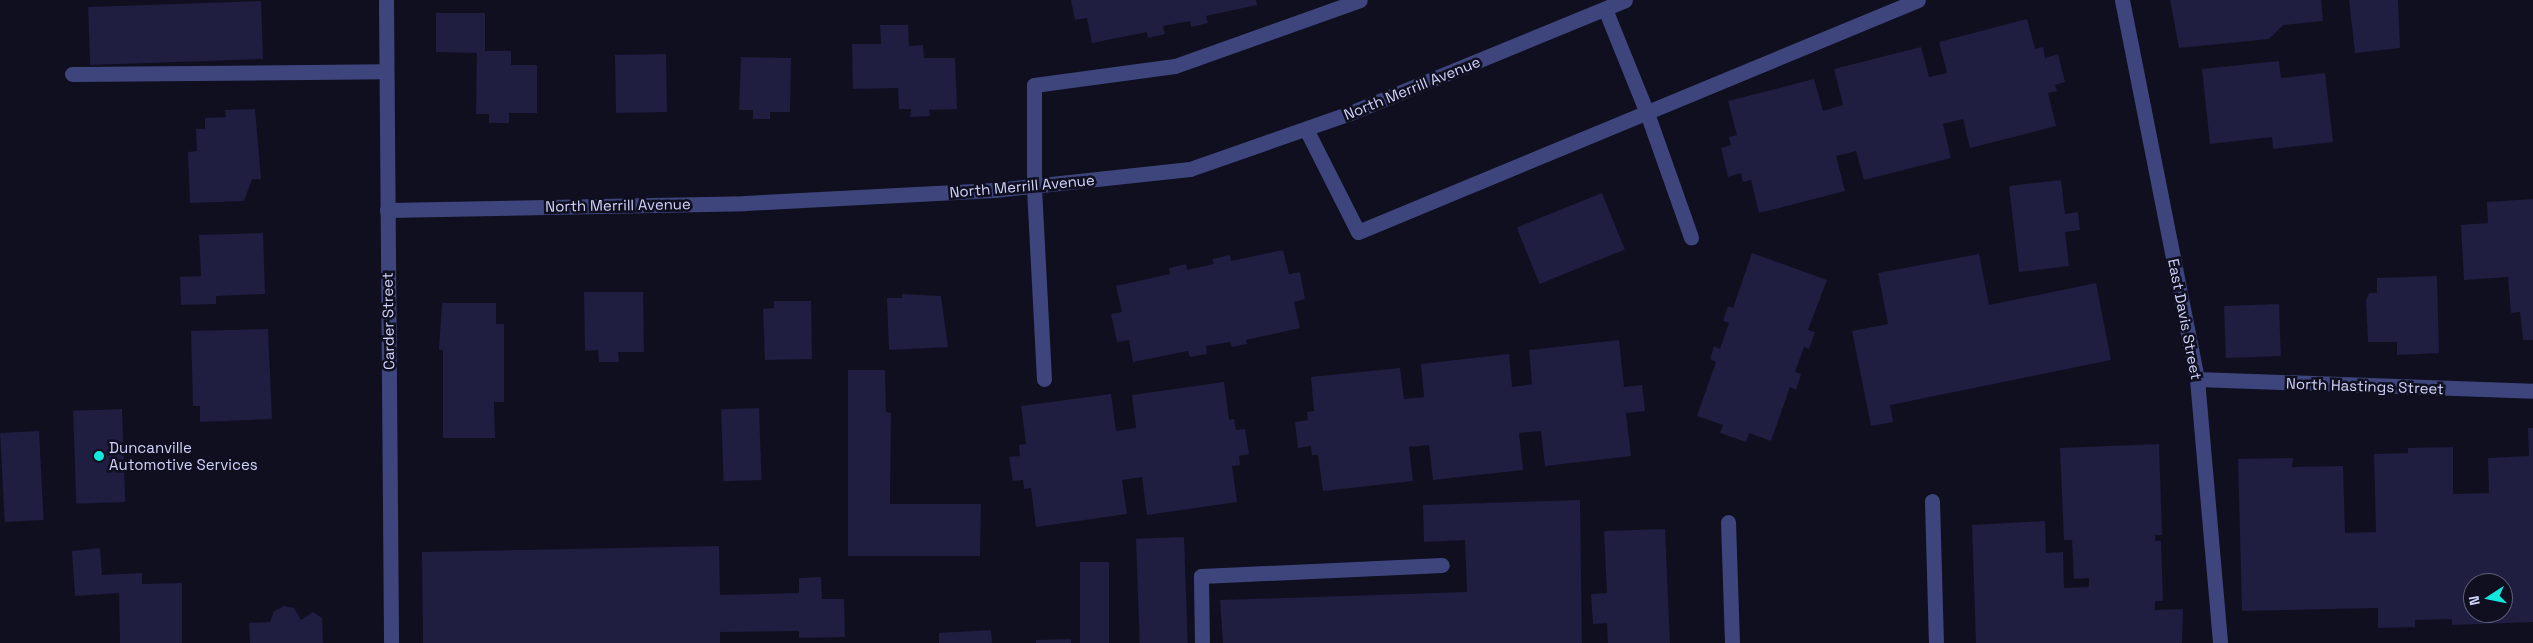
<!DOCTYPE html>
<style>
body{margin:0}
#map{position:relative;width:2533px;height:643px;overflow:hidden;background:#0f0f20;font-family:"Space Grotesk",sans-serif}
div>[style]{position:absolute}
.building>*{inset:0;background:#1f1d40;transform-origin:0 0}
.minor>*{height:15px;margin:-7.5px;padding:0 7.5px;transform-origin:7.5px;border-radius:7.5px;background:#3e457c}
.dots>*{width:14px;height:14px;translate:-50% -50%;box-sizing:border-box;border:2px solid #0f0f20;border-radius:50%}
span{translate:-50% -50%;white-space:nowrap;text-align:center;line-height:1.15;-webkit-text-stroke:5px #0f0f20;paint-order:stroke}
.street-label{font-size:15px;color:#d2d4fb}
.poi-label{font-size:15px;color:#d2d4fb}
.left{translate:0 -50%;text-align:left}
.north{position:absolute;left:2463px;top:573px;width:50px;height:50px;box-sizing:border-box;background:#0f0f20;border:1px solid #5d5e78;border-radius:50%;rotate:259deg;font-size:14px;font-weight:700;line-height:20px;text-align:center;color:#d2d4fb}
.north::after{content:'';display:block;margin:auto;width:18px;height:22px;background:#13e6dd;clip-path:polygon(50% 0,100% 100%,50% 72%,0 100%)}
</style>
<div id="map">
<div class="building">
<i style="clip-path:polygon(1071px 0,1256px 0,1257px 5px,1206px 16px,1208px 23px,1191px 27px,1190px 21px,1163px 26px,1165px 34px,1148px 38px,1147px 32px,1092px 43px,1087px 18px,1075px 20px)"></i>
<i style="clip-path:polygon(2170px 0,2321px 0,2323px 21px,2283px 25px,2269px 39px,2179px 48px)"></i>
<i style="clip-path:polygon(2349px 0,2398px 0,2400px 48px,2355px 53px)"></i>
<i style="left:261px;top:1px;width:58px;height:173px;rotate:88deg"></i>
<i style="clip-path:polygon(436px 13px,485px 13px,485px 51px,511px 51px,511px 65px,537px 65px,537px 113px,509px 113px,509px 123px,489px 123px,489px 114px,476px 114px,477px 53px,436px 52px)"></i>
<i style="clip-path:polygon(2027px 19px,2035px 49px,2043px 47px,2045px 58px,2058px 54px,2065px 82px,2055px 85px,2057px 91px,2048px 93px,2056px 126px,1970px 148px,1963px 119px,1943px 124px,1951px 158px,1864px 180px,1856px 151px,1836px 156px,1845px 191px,1759px 213px,1751px 180px,1743px 182px,1741px 173px,1728px 177px,1721px 148px,1731px 145px,1729px 137px,1737px 135px,1728px 101px,1814px 79px,1823px 111px,1843px 105px,1834px 69px,1921px 47px,1929px 77px,1947px 73px,1939px 42px)"></i>
<i style="clip-path:polygon(880px 25px,908px 25px,909px 46px,923px 45px,924px 58px,955px 58px,957px 109px,929px 110px,930px 116px,910px 117px,911px 109px,899px 109px,898px 88px,853px 89px,852px 44px,881px 44px)"></i>
<i style="left:666px;top:54px;width:58px;height:51px;rotate:89deg"></i>
<i style="clip-path:polygon(741px 57px,791px 58px,790px 112px,770px 112px,770px 119px,753px 119px,753px 110px,739px 110px)"></i>
<i style="clip-path:polygon(2279px 61px,2281px 78px,2325px 73px,2333px 142px,2273px 149px,2272px 137px,2210px 144px,2202px 69px)"></i>
<i style="clip-path:polygon(255px 109px,261px 179px,252px 179px,244px 201px,190px 203px,188px 152px,197px 151px,196px 129px,205px 129px,205px 118px,226px 117px,225px 110px)"></i>
<i style="clip-path:polygon(2061px 180px,2065px 214px,2078px 212px,2080px 230px,2065px 232px,2069px 266px,2019px 272px,2009px 186px)"></i>
<i style="left:1602px;top:193px;width:61px;height:92px;rotate:68deg"></i>
<i style="clip-path:polygon(2533px 199px,2533px 340px,2523px 340px,2520px 312px,2511px 313px,2508px 277px,2464px 280px,2461px 225px,2488px 223px,2487px 202px)"></i>
<i style="clip-path:polygon(263px 233px,265px 294px,216px 296px,216px 304px,181px 305px,180px 277px,201px 276px,199px 235px)"></i>
<i style="clip-path:polygon(1283px 250px,1289px 274px,1300px 272px,1305px 299px,1294px 302px,1300px 328px,1246px 340px,1247px 344px,1232px 347px,1230px 342px,1206px 346px,1207px 354px,1190px 357px,1188px 351px,1133px 362px,1129px 340px,1117px 342px,1111px 314px,1122px 312px,1116px 286px,1170px 274px,1169px 268px,1186px 264px,1187px 270px,1214px 264px,1212px 259px,1230px 255px,1231px 261px)"></i>
<i style="clip-path:polygon(1752px 253px,1827px 280px,1808px 330px,1815px 332px,1809px 349px,1804px 347px,1795px 372px,1801px 374px,1796px 390px,1790px 387px,1771px 441px,1749px 433px,1746px 442px,1720px 433px,1723px 425px,1697px 416px,1716px 362px,1710px 359px,1714px 346px,1720px 349px,1729px 323px,1723px 321px,1728px 306px,1733px 308px)"></i>
<i style="clip-path:polygon(1979px 254px,1989px 305px,2096px 283px,2111px 360px,1890px 405px,1893px 422px,1871px 426px,1852px 331px,1888px 324px,1878px 273px)"></i>
<i style="clip-path:polygon(2437px 276px,2439px 353px,2397px 355px,2397px 342px,2368px 342px,2366px 301px,2369px 293px,2377px 293px,2377px 278px)"></i>
<i style="clip-path:polygon(584px 292px,643px 292px,644px 352px,618px 352px,619px 362px,599px 362px,598px 350px,585px 351px)"></i>
<i style="clip-path:polygon(902px 294px,941px 296px,948px 347px,889px 350px,887px 298px,902px 298px)"></i>
<i style="clip-path:polygon(774px 301px,811px 301px,812px 359px,765px 360px,763px 309px,774px 308px)"></i>
<i style="clip-path:polygon(442px 303px,496px 303px,496px 324px,504px 324px,504px 402px,494px 402px,495px 438px,443px 438px,443px 350px,439px 350px)"></i>
<i style="left:2279px;top:304px;width:52px;height:55px;rotate:88deg"></i>
<i style="clip-path:polygon(268px 329px,272px 419px,200px 422px,200px 406px,193px 406px,191px 331px)"></i>
<i style="clip-path:polygon(1619px 340px,1624px 387px,1642px 385px,1645px 411px,1626px 413px,1631px 456px,1545px 466px,1541px 431px,1519px 433px,1523px 470px,1433px 480px,1429px 445px,1409px 447px,1413px 481px,1323px 491px,1318px 455px,1312px 455px,1311px 446px,1298px 448px,1295px 422px,1308px 420px,1307px 412px,1314px 411px,1311px 377px,1400px 368px,1404px 399px,1424px 397px,1421px 364px,1509px 354px,1512px 387px,1532px 384px,1529px 350px)"></i>
<i style="clip-path:polygon(848px 370px,885px 370px,886px 412px,891px 413px,890px 504px,981px 504px,980px 556px,848px 556px)"></i>
<i style="clip-path:polygon(1224px 382px,1229px 420px,1234px 419px,1236px 430px,1245px 429px,1249px 454px,1239px 456px,1240px 465px,1232px 466px,1237px 502px,1147px 515px,1142px 477px,1122px 480px,1127px 514px,1036px 527px,1031px 488px,1024px 489px,1023px 480px,1013px 481px,1009px 457px,1020px 456px,1019px 445px,1026px 444px,1021px 406px,1111px 394px,1116px 431px,1136px 428px,1132px 395px)"></i>
<i style="left:759px;top:408px;width:72px;height:38px;rotate:88deg"></i>
<i style="left:122px;top:409px;width:93px;height:49px;rotate:88deg"></i>
<i style="clip-path:polygon(evenodd,2528px 428px,2533px 428px,2533px 622px,2452px 625px,2452px 619px,2415px 620px,2415px 627px,2378px 628px,2378px 608px,2242px 611px,2238px 459px,2293px 458px,2292px 467px,2343px 466px,2345px 533px,2376px 532px,2374px 454px,2408px 453px,2408px 448px,2453px 447px,2453px 494px,2489px 493px,2488px 458px,2529px 456px,2528px 428px,2473px 583px,2503px 583px,2503px 613px,2473px 613px,2473px 583px)"></i>
<i style="left:39px;top:431px;width:89px;height:39px;rotate:87deg"></i>
<i style="clip-path:polygon(2159px 444px,2162px 535px,2155px 535px,2155px 541px,2161px 541px,2163px 601px,2155px 601px,2155px 610px,2183px 609px,2182px 643px,1976px 643px,1972px 525px,2045px 521px,2046px 553px,2063px 552px,2064px 588px,2089px 587px,2089px 578px,2074px 579px,2072px 540px,2064px 540px,2060px 448px)"></i>
<i style="clip-path:polygon(1580px 500px,1582px 643px,1223px 643px,1220px 600px,1467px 592px,1465px 540px,1424px 542px,1423px 505px)"></i>
<i style="clip-path:polygon(1665px 529px,1670px 643px,1608px 643px,1607px 623px,1593px 624px,1591px 594px,1607px 593px,1604px 531px)"></i>
<i style="left:1184px;top:537px;width:106px;height:48px;rotate:88deg"></i>
<i style="clip-path:polygon(719px 546px,720px 595px,799px 593px,799px 578px,821px 577px,822px 599px,844px 599px,845px 637px,799px 638px,799px 631px,720px 632px,720px 643px,423px 643px,422px 552px)"></i>
<i style="clip-path:polygon(100px 548px,102px 575px,142px 573px,142px 584px,182px 583px,182px 643px,120px 643px,119px 593px,75px 596px,72px 551px)"></i>
<i style="left:1080px;top:562px;width:29px;height:81px"></i>
<i style="clip-path:polygon(284px 606px,294px 608px,301px 620px,313px 612px,322px 618px,323px 643px,250px 643px,249px 623px,270px 622px,274px 611px)"></i>
<i style="clip-path:polygon(991px 630px,992px 643px,939px 643px,939px 633px)"></i>
<i style="clip-path:polygon(1071px 639px,1071px 643px,1036px 643px,1036px 640px)"></i>
</div>
<div class="minor">
<i style="left:386px;top:0;width:643px;rotate:89.55deg"></i>
<i style="left:2122px;top:0;width:386px;rotate:78.8deg"></i>
<i style="left:2197px;top:379px;width:265px;rotate:85deg"></i>
<i style="left:1605px;top:9px;width:112px;rotate:68deg"></i>
<i style="left:1647px;top:113px;width:132px;rotate:70.5deg"></i>
<i style="left:72px;top:74px;width:314px;rotate:-0.5deg"></i>
<i style="left:1306px;top:129px;width:115px;rotate:63.2deg"></i>
<i style="left:1358px;top:232px;width:606px;rotate:-22.5deg"></i>
<i style="left:387px;top:210px;width:358px;rotate:-1.1deg"></i>
<i style="left:745px;top:203px;width:249px;rotate:-3deg"></i>
<i style="left:994px;top:190px;width:197px;rotate:-6.1deg"></i>
<i style="left:1190px;top:169px;width:170px;rotate:-19.3deg"></i>
<i style="left:1350px;top:113px;width:297px;rotate:-22.3deg"></i>
<i style="left:1044px;top:379px;width:193px;rotate:-93deg"></i>
<i style="left:1034px;top:186px;width:101px;rotate:-90deg"></i>
<i style="left:1034px;top:85px;width:142px;rotate:-7.7deg"></i>
<i style="left:1175px;top:66px;width:196px;rotate:-19.6deg"></i>
<i style="left:2197px;top:379px;width:336px;rotate:2deg"></i>
<i style="left:1932px;top:501px;width:142px;rotate:88.4deg"></i>
<i style="left:1728px;top:522px;width:121px;rotate:88.1deg"></i>
<i style="left:1202px;top:643px;width:67px;rotate:-90.9deg"></i>
<i style="left:1201px;top:576px;width:241px;rotate:-2.6deg"></i>
</div>
<div class="dots">
<i style="left:99px;top:456px;background:#13e6dd"></i>
</div>
<div class="street-label">
<span style="left:1412px;top:88px;rotate:-22deg">North Merrill Avenue</span>
<span style="left:1022px;top:186px;rotate:-5deg">North Merrill Avenue</span>
<span style="left:618px;top:205px;rotate:-1deg">North Merrill Avenue</span>
<span style="left:2185px;top:319px;rotate:79deg">East Davis Street</span>
<span style="left:388px;top:321px;rotate:-91deg">Carder Street</span>
<span style="left:2365px;top:386px;rotate:2deg">North Hastings Street</span>
</div>
<div class="poi-label">
<span class="left" style="left:109px;top:456px">Duncanville<br>Automotive Services</span>
</div>
<div class="north">N</div>
</div>
